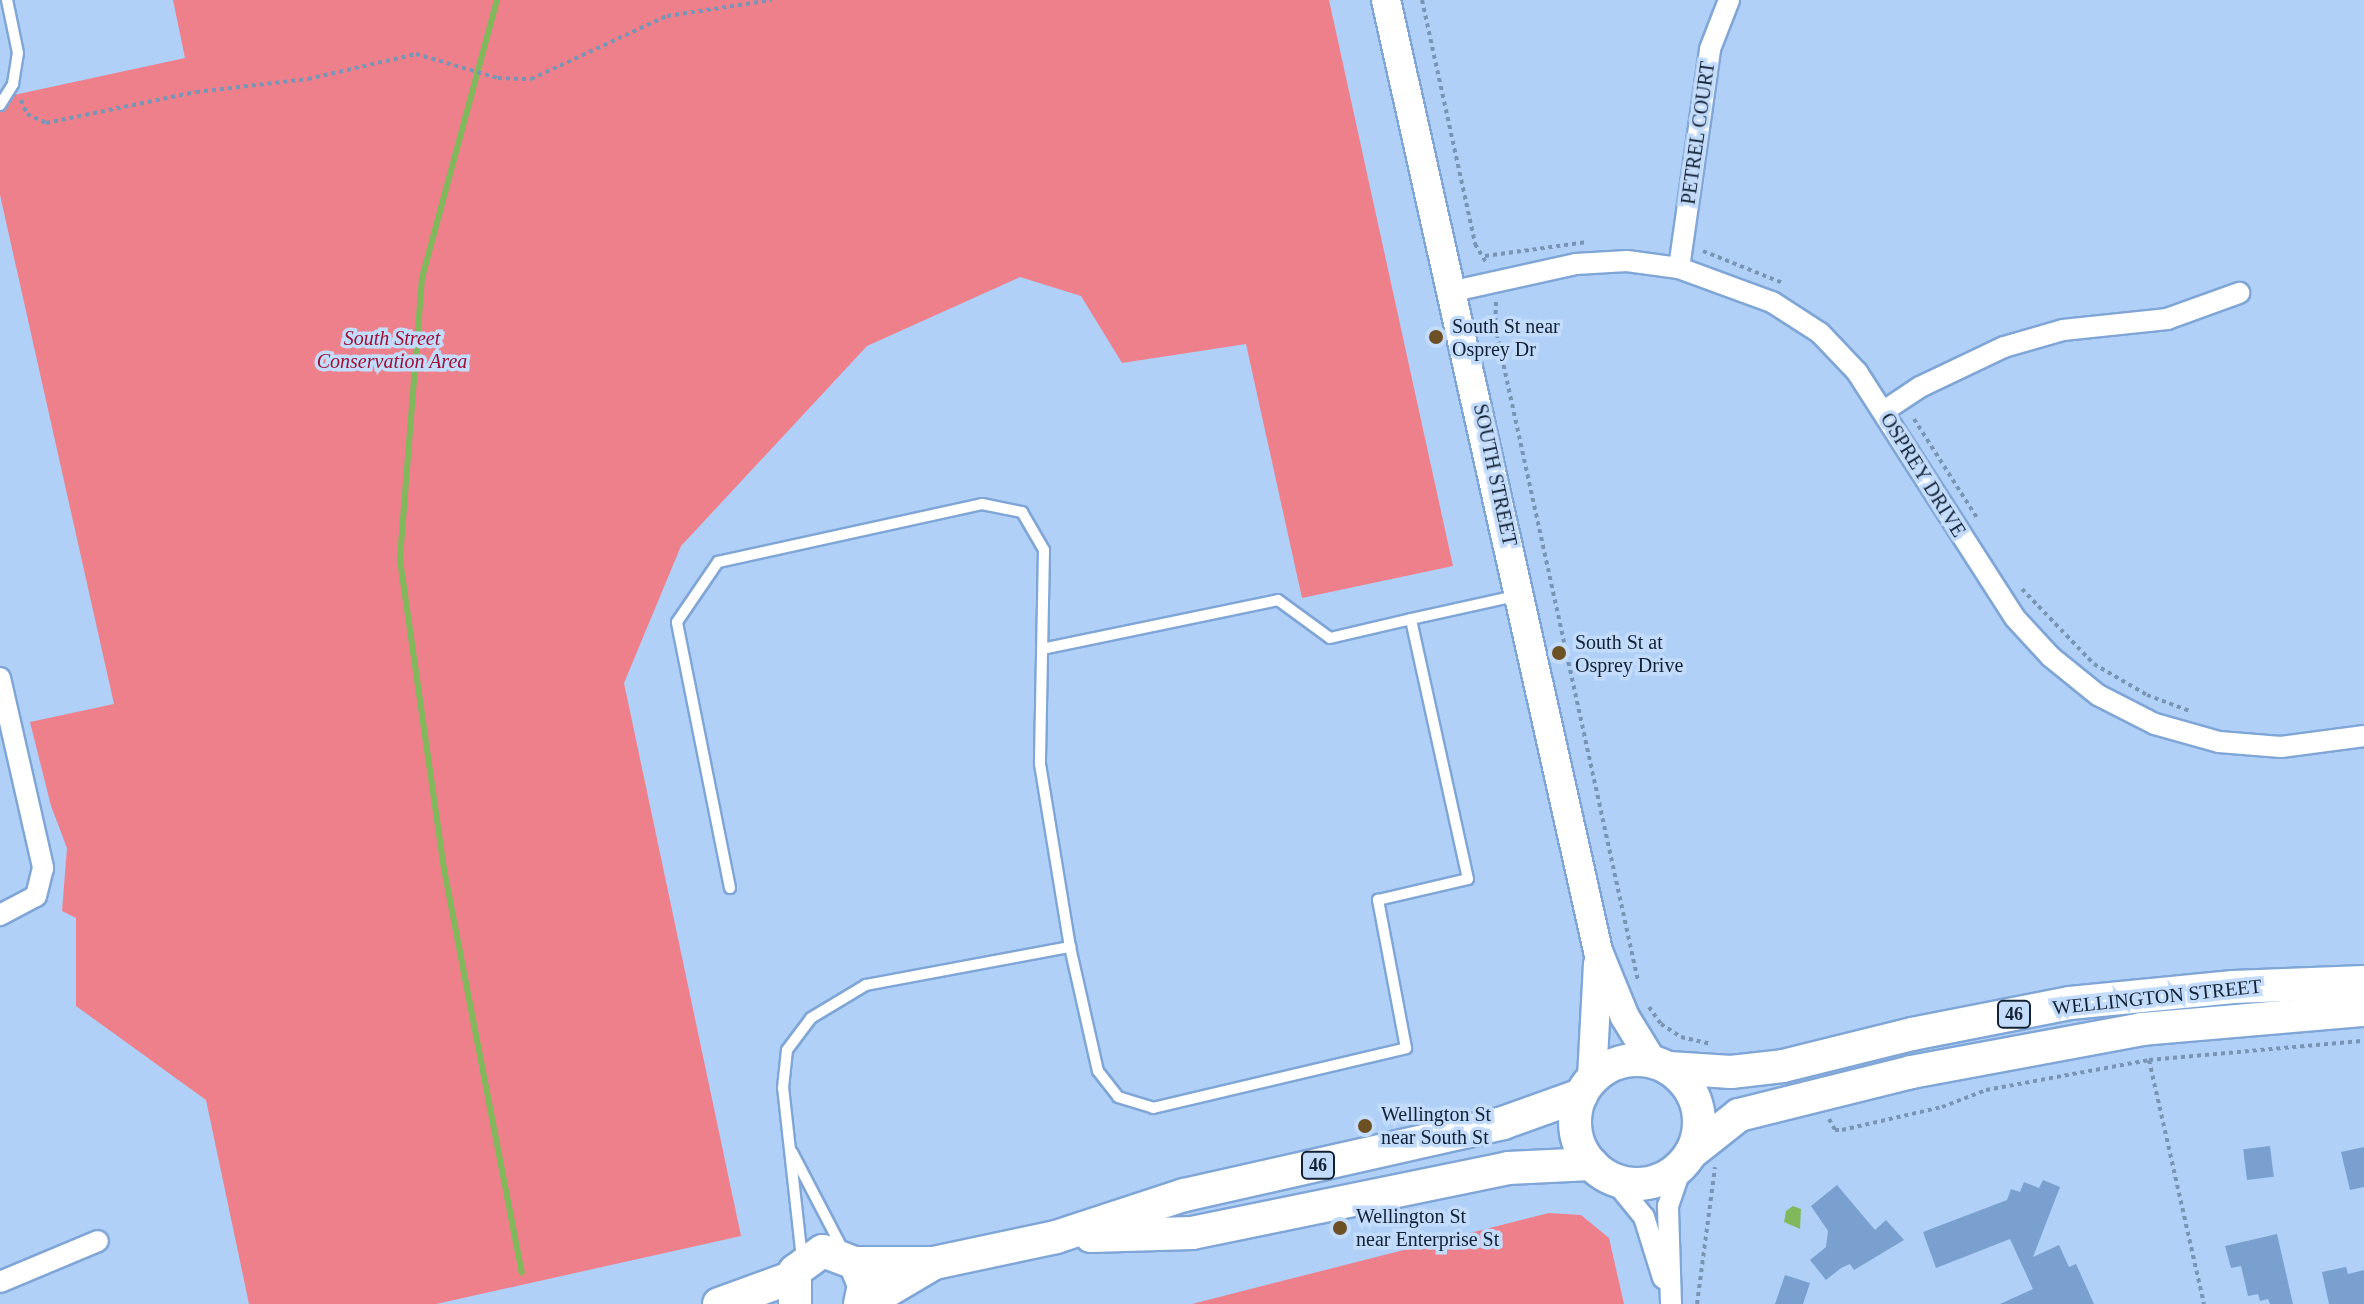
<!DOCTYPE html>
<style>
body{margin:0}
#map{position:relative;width:2364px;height:1304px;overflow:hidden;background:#b0d0f8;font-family:"Times New Roman",serif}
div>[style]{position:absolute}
.green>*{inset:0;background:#ee808b}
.water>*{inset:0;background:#81b85c}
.stream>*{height:6px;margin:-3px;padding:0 3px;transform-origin:3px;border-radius:3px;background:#81b85c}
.building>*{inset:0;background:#79a0cf;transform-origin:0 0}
.path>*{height:4px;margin-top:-2px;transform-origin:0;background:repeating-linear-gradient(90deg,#7a94b4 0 4px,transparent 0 8px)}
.roads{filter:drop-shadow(2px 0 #7fa6d6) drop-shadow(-2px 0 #7fa6d6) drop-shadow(0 2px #7fa6d6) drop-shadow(0 -2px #7fa6d6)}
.lane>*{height:10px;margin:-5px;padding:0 5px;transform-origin:5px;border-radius:5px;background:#fff}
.street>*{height:20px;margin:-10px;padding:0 10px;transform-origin:10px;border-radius:10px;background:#fff}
.secondary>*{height:28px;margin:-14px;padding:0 14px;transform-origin:14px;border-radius:14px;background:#fff}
.primary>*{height:32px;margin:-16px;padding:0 16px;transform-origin:16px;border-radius:16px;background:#fff}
.primary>.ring{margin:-16px;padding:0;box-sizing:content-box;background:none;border:32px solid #fff;border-radius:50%}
.dots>*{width:22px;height:22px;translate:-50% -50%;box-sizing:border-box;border:4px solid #c4dcfb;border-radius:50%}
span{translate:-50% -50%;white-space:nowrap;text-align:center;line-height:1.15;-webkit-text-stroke:7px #c4dcfb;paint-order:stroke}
.shield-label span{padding:2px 6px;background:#c4dcfb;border:2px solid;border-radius:6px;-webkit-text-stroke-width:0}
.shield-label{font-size:18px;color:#122133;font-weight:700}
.street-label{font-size:20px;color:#122133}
.poi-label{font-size:20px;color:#122133}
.left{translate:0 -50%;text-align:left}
.park-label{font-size:20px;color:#991236;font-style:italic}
</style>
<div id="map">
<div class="green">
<i style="clip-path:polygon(173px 0,1329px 0,1453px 566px,1302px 598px,1246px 344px,1122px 363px,1081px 296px,1020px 277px,867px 346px,681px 546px,624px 683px,741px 1236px,436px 1304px,249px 1304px,206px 1100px,76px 1006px,76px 918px,62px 911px,67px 848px,51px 806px,30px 722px,114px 704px,0 195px,0 98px,185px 58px)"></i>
<i style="clip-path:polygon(1549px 1213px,1581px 1215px,1609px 1238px,1624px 1304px,1192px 1304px)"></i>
</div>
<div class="water">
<i style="clip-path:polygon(1793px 1206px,1801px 1209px,1800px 1229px,1784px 1222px,1786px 1211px)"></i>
</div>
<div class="stream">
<i style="left:497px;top:0;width:288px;rotate:105.1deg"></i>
<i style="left:422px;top:278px;width:283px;rotate:94.5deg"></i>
<i style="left:400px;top:560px;width:312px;rotate:81.9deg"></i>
<i style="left:444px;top:869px;width:411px;rotate:79.1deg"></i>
</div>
<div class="building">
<i style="left:2270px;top:1146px;width:31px;height:27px;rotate:83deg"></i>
<i style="clip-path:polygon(2364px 1147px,2364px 1187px,2350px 1190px,2341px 1152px)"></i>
<i style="clip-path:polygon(2043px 1180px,2060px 1187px,2033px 1257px,2059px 1245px,2069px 1267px,2076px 1264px,2094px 1304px,2000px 1304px,2033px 1289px,2010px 1239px,1936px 1268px,1923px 1232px,2007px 1200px,2011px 1189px,2020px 1192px,2024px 1182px,2039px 1188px)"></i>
<i style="clip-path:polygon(1837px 1185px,1875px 1230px,1886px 1220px,1904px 1240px,1854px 1270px,1850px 1264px,1841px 1268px,1826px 1280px,1810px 1260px,1826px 1247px,1828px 1231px,1811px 1206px)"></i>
<i style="clip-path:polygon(2277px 1234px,2293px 1304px,2270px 1304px,2268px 1299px,2260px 1301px,2258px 1294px,2248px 1296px,2241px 1266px,2231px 1268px,2225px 1246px)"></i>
<i style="clip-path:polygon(2346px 1267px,2348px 1274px,2364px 1270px,2364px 1304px,2329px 1304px,2322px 1272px)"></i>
<i style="clip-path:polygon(1785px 1275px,1810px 1283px,1803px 1304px,1775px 1304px)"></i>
</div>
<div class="path">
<i style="left:1422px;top:0;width:250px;rotate:77.7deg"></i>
<i style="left:1475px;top:244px;width:21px;rotate:59deg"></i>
<i style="left:21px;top:100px;width:15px;rotate:67deg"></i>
<i style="left:27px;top:114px;width:21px;rotate:25deg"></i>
<i style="left:46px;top:123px;width:153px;rotate:-11.7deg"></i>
<i style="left:196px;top:92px;width:113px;rotate:-6.6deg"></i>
<i style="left:308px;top:79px;width:111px;rotate:-13deg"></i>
<i style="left:416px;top:54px;width:85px;rotate:16.3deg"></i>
<i style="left:498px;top:78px;width:33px;rotate:2deg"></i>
<i style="left:531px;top:79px;width:150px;rotate:-24.9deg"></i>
<i style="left:667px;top:16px;width:106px;rotate:-8.7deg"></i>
<i style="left:1703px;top:251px;width:86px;rotate:21.8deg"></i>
<i style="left:1485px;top:256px;width:103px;rotate:-7.8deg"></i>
<i style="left:1496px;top:302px;width:24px;rotate:92deg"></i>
<i style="left:1495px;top:326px;width:670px;rotate:77.68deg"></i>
<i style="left:1914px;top:419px;width:117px;rotate:57.5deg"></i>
<i style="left:2022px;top:589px;width:104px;rotate:46.2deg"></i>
<i style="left:2094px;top:664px;width:61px;rotate:30.3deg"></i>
<i style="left:2147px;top:695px;width:46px;rotate:20.4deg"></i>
<i style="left:1649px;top:1007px;width:21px;rotate:55deg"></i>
<i style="left:1661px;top:1024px;width:24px;rotate:33deg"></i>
<i style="left:1681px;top:1037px;width:31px;rotate:13deg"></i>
<i style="left:2149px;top:1060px;width:250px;rotate:77.3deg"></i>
<i style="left:1829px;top:1119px;width:13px;rotate:61deg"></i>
<i style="left:1835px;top:1130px;width:7px"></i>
<i style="left:1842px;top:1130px;width:103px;rotate:-13deg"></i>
<i style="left:1942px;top:1107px;width:47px;rotate:-21.1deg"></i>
<i style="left:1986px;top:1090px;width:166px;rotate:-10.4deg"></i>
<i style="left:2149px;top:1060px;width:216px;rotate:-5.1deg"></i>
<i style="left:1697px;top:1304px;width:138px;rotate:-82.5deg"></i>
</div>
<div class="roads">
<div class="lane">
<i style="left:0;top:105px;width:25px;rotate:-58deg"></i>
<i style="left:13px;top:84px;width:31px;rotate:-81deg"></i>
<i style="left:18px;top:53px;width:54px;rotate:-101.7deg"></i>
<i style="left:1042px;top:649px;width:241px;rotate:-11.7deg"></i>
<i style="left:1278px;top:600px;width:64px;rotate:36.2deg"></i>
<i style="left:1330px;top:638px;width:83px;rotate:-13.2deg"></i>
<i style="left:730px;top:888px;width:271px;rotate:-101.3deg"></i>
<i style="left:677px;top:622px;width:73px;rotate:-55.7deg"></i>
<i style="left:718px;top:562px;width:270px;rotate:-12.4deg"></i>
<i style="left:982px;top:504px;width:41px;rotate:11.3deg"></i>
<i style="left:1022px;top:512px;width:44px;rotate:59.9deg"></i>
<i style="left:1044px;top:550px;width:214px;rotate:91.1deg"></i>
<i style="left:1040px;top:764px;width:185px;rotate:80.7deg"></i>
<i style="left:1070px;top:947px;width:127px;rotate:77.3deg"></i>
<i style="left:1098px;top:1071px;width:33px;rotate:52deg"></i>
<i style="left:1118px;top:1097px;width:37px;rotate:17deg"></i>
<i style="left:1153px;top:1108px;width:260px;rotate:-13.3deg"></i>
<i style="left:1406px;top:1048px;width:151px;rotate:-100.7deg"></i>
<i style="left:1378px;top:900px;width:92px;rotate:-13.1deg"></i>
<i style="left:1468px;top:879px;width:266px;rotate:-102.4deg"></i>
<i style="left:1411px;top:619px;width:107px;rotate:-12.5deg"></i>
<i style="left:792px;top:1152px;width:108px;rotate:62.5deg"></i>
<i style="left:802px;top:1259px;width:172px;rotate:-96.3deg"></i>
<i style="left:783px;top:1088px;width:38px;rotate:-84deg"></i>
<i style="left:787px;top:1050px;width:40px;rotate:-53deg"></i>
<i style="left:811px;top:1018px;width:64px;rotate:-31deg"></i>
<i style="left:866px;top:985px;width:208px;rotate:-10.6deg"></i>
</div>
<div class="street">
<i style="left:1679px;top:268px;width:221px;rotate:-81.9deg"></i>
<i style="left:1710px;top:49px;width:53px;rotate:-68.8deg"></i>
<i style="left:1454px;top:291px;width:125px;rotate:-12.5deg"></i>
<i style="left:1576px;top:264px;width:51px;rotate:-3.4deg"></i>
<i style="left:1627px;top:261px;width:52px;rotate:7.7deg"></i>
<i style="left:1679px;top:268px;width:99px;rotate:20.1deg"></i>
<i style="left:1772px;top:302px;width:57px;rotate:32.9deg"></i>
<i style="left:1820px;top:333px;width:54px;rotate:46.5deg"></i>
<i style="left:1857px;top:372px;width:292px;rotate:57.3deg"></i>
<i style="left:2015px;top:618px;width:53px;rotate:47.3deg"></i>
<i style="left:2051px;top:657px;width:60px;rotate:39deg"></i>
<i style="left:2098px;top:695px;width:64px;rotate:27deg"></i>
<i style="left:2155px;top:724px;width:66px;rotate:15.7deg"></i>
<i style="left:2219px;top:742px;width:62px;rotate:4.6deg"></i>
<i style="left:2281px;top:747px;width:84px;rotate:-7.5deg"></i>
<i style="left:1884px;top:411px;width:43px;rotate:-33.7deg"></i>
<i style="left:1920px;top:387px;width:93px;rotate:-25.5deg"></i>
<i style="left:2004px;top:347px;width:61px;rotate:-16.1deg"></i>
<i style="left:2063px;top:330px;width:105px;rotate:-6deg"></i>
<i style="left:2167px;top:319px;width:77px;rotate:-19.9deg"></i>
<i style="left:0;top:678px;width:195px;rotate:77.2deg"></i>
<i style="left:43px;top:868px;width:29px;rotate:104deg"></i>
<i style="left:36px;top:896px;width:41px;rotate:152.2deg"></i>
<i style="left:1613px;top:1179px;width:49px;rotate:50.8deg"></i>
<i style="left:1644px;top:1217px;width:64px;rotate:72.7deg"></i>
<i style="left:0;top:1282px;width:106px;rotate:-22.7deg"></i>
<i style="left:1671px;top:1304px;width:98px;rotate:-91.8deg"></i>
<i style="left:1668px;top:1206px;width:43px;rotate:-71.1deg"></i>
</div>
<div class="secondary">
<i style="left:1386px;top:0;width:974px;rotate:77.43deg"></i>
<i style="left:1598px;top:951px;width:71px;rotate:67.8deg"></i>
<i style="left:1625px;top:1017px;width:52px;rotate:58.5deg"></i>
<i style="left:1592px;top:1078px;width:114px;rotate:-87deg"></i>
</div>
<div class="primary">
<i class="ring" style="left:1575px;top:1060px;width:92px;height:92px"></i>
<i style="left:1669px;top:1068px;width:62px;rotate:3.7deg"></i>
<i style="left:1731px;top:1072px;width:52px;rotate:-6.6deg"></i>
<i style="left:1783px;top:1066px;width:133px;rotate:-13.9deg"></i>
<i style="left:1912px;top:1034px;width:161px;rotate:-11.1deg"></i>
<i style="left:2070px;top:1003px;width:164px;rotate:-5.6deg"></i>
<i style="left:2233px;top:987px;width:131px;rotate:-2.2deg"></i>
<i style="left:1691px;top:1153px;width:61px;rotate:-38.4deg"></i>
<i style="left:1739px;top:1115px;width:177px;rotate:-14deg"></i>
<i style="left:1911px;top:1072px;width:235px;rotate:-10.5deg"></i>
<i style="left:2142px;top:1029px;width:223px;rotate:-4.9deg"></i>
<i style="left:1091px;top:1236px;width:101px;rotate:-1.7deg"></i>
<i style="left:1192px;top:1233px;width:323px;rotate:-11.6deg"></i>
<i style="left:1508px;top:1168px;width:84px;rotate:-2.7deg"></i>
<i style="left:855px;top:1263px;width:79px"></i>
<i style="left:934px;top:1263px;width:125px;rotate:-12deg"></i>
<i style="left:1056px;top:1237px;width:135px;rotate:-18.2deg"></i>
<i style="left:1184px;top:1195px;width:327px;rotate:-12.7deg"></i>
<i style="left:1503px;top:1123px;width:83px;rotate:-19.7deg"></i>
<i style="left:719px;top:1304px;width:79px;rotate:-20deg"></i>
<i style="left:795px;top:1304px;width:33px;rotate:-90deg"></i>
<i style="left:795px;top:1271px;width:34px;rotate:-36deg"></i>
<i style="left:823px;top:1251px;width:34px;rotate:21deg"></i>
<i style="left:855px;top:1263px;width:24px;rotate:68deg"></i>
<i style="left:864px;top:1285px;width:19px;rotate:102deg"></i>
<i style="left:865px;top:1304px;width:80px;rotate:-30.7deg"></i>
</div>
</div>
<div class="dots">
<i style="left:1436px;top:337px;background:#6e5025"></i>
<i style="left:1559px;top:653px;background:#6e5025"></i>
<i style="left:1365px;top:1126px;background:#6e5025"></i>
<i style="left:1340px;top:1228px;background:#6e5025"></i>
</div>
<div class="shield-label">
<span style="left:2014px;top:1014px">46</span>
<span style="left:1318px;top:1165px">46</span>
</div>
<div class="street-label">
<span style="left:1698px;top:133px;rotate:-82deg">PETREL COURT</span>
<span style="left:1495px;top:475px;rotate:78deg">SOUTH STREET</span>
<span style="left:1923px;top:475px;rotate:58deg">OSPREY DRIVE</span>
<span style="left:2157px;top:997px;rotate:-6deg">WELLINGTON STREET</span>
</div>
<div class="poi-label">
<span class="left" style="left:1452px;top:338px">South St near<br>Osprey Dr</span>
<span class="left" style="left:1575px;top:654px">South St at<br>Osprey Drive</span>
<span class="left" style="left:1381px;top:1126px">Wellington St<br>near South St</span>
<span class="left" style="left:1356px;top:1228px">Wellington St<br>near Enterprise St</span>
</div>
<div class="park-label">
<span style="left:392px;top:350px">South Street<br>Conservation Area</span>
</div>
</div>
